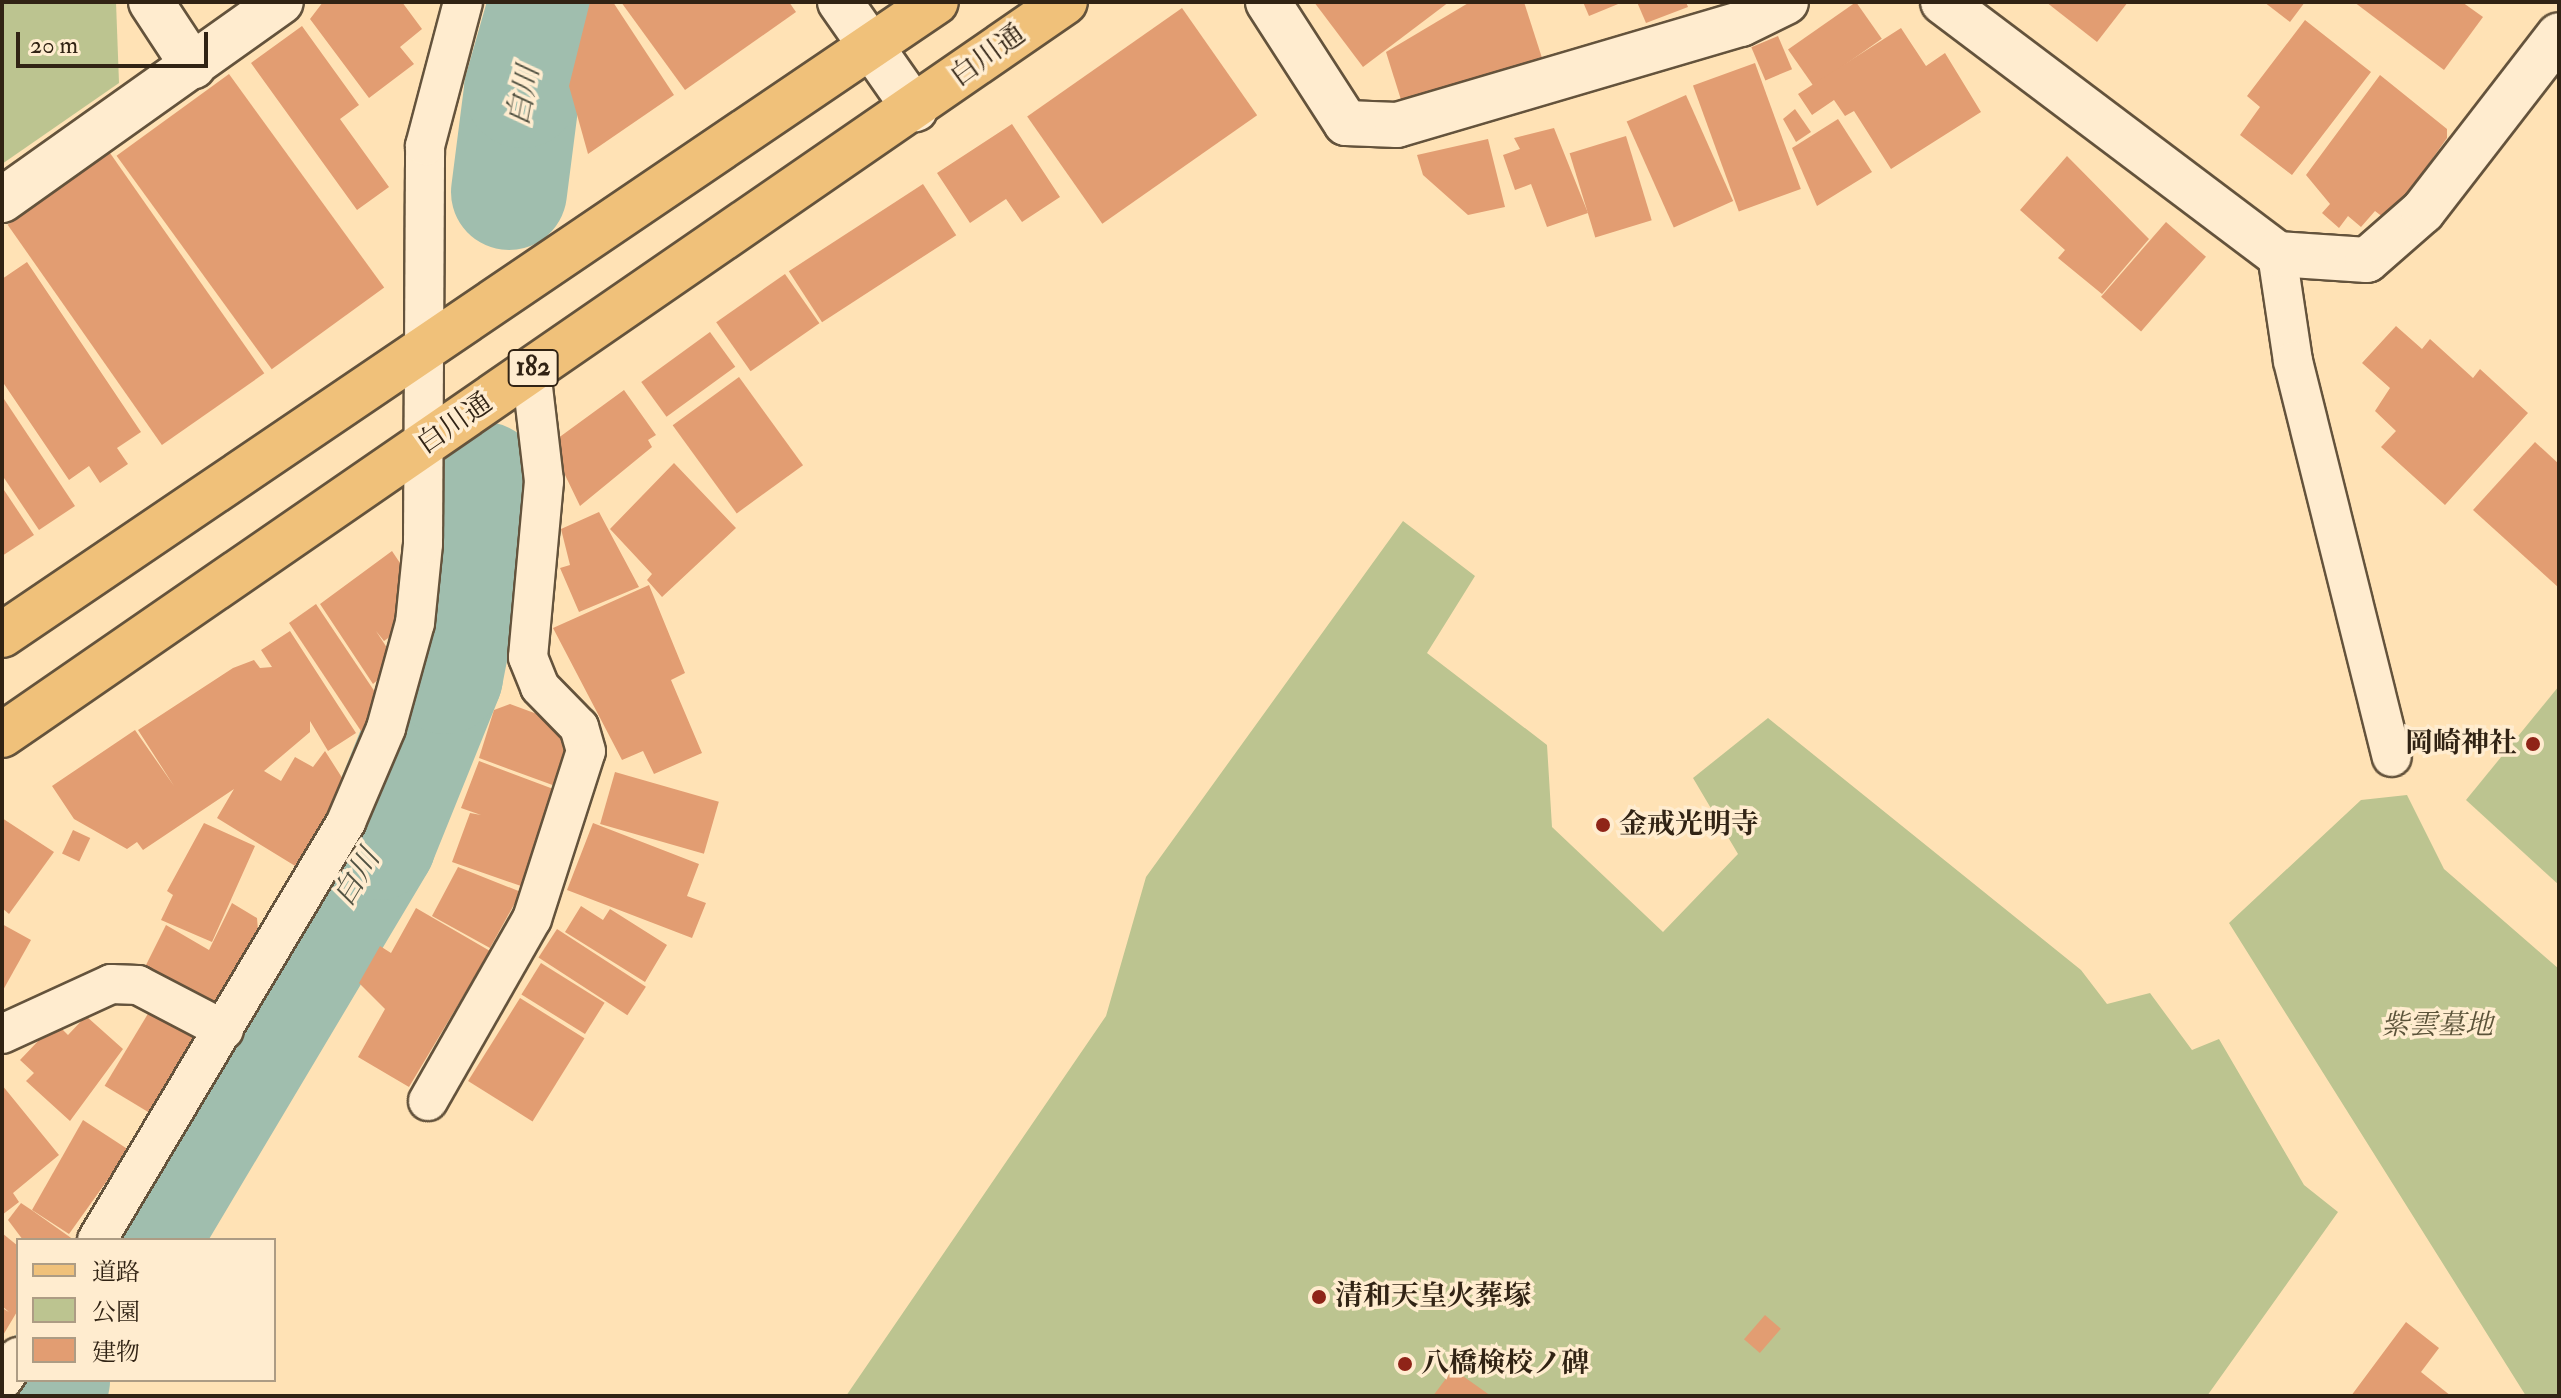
<!DOCTYPE html>
<meta charset="utf-8">
<style>
body{margin:0}
#map{position:relative;width:2561px;height:1398px;overflow:hidden;background:#ffe2b5;font-family:"IM FELL Double Pica","Noto Serif JP",serif}
div>[style]{position:absolute}
.green>*{inset:0;background:#bcc490}
.river>*{height:116px;margin:-58px;padding:0 58px;transform-origin:58px;border-radius:58px;background:#a0beae}
.building>*{inset:0;background:#e29d72;transform-origin:0 0}
.roads{filter:drop-shadow(2px 0 #64533c) drop-shadow(-2px 0 #64533c) drop-shadow(0 2px #64533c) drop-shadow(0 -2px #64533c)}
.service>*{height:38px;margin:-19px;padding:0 19px;transform-origin:19px;border-radius:19px;background:#ffeccf}
.minor>*{height:44px;margin:-22px;padding:0 22px;transform-origin:22px;border-radius:22px;background:#ffeccf}
.primary>*{height:44px;margin:-22px;padding:0 22px;transform-origin:22px;border-radius:22px;background:#f0c17a}
.dots>*{width:22px;height:22px;translate:-50% -50%;box-sizing:border-box;border:4px solid #ffeccf;border-radius:50%}
span{translate:-50% -50%;white-space:nowrap;text-align:center;line-height:1.15;-webkit-text-stroke:7px #ffeccf;paint-order:stroke}
.shield-label span{padding:2px 6px;background:#ffeccf;border:2px solid;border-radius:6px;-webkit-text-stroke-width:0}
.shield-label{font-size:26px;color:#312314;font-weight:700}
.street-label{font-size:28px;color:#312314}
.poi-label{font-size:28px;color:#312314;font-weight:700}
.right{translate:-100% -50%;text-align:right}
.left{translate:0 -50%;text-align:left}
.park-label{font-size:28px;color:#5b5339;font-style:italic}
.water-label{font-size:30px;color:#525242;font-style:italic}
.frame{position:absolute;inset:0;border:4px solid #312314;pointer-events:none}
.legend{position:absolute;left:16px;top:1238px;width:260px;height:144px;box-sizing:border-box;background:#ffeccf;border:2px solid #ad9c84;margin:0;padding:10px 14px;list-style:none;font-size:24px;color:#312314}
.legend li{display:flex;align-items:center;gap:16px;height:40px}
.legend b{width:40px;border:2px solid #ad9c84}
.scale{position:absolute;left:16px;top:32px;width:192px;height:36px;box-sizing:border-box;border:4px solid #312314;border-top:0;padding-left:10px;font-size:24px;line-height:28px;white-space:nowrap;color:#312314;-webkit-text-stroke:6px #ffeccf;paint-order:stroke}
</style>
<div id="map">
<div class="green">
<i style="clip-path:polygon(2px 2px,116px 2px,119px 83px,2px 164px)"></i>
<i style="clip-path:polygon(1403px 521px,1475px 576px,1427px 653px,1547px 745px,1552px 827px,1663px 932px,1738px 854px,1693px 778px,1768px 718px,2081px 970px,2107px 1004px,2150px 993px,2192px 1050px,2219px 1039px,2304px 1185px,2338px 1212px,2207px 1396px,846px 1396px,1106px 1016px,1146px 877px)"></i>
<i style="clip-path:polygon(2559px 686px,2559px 885px,2466px 800px)"></i>
<i style="clip-path:polygon(2407px 795px,2444px 869px,2559px 969px,2559px 1396px,2526px 1396px,2229px 923px,2361px 800px)"></i>
</div>
<div class="river">
<i style="left:509px;top:192px;width:103px;rotate:-82.7deg"></i>
<i style="left:522px;top:90px;width:91px;rotate:-74.1deg"></i>
<i style="left:141px;top:1240px;width:463px;rotate:-59.2deg"></i>
<i style="left:378px;top:842px;width:179px;rotate:-68deg"></i>
<i style="left:445px;top:676px;width:200px;rotate:-79deg"></i>
<i style="left:42px;top:1396px;width:19px;rotate:-58deg"></i>
</div>
<div class="building">
<i style="clip-path:polygon(323px 2px,402px 2px,422px 29px,400px 47px,414px 64px,369px 98px,310px 19px)"></i>
<i style="clip-path:polygon(590px 2px,613px 2px,674px 95px,588px 154px,569px 86px)"></i>
<i style="clip-path:polygon(621px 2px,789px 2px,796px 12px,685px 90px)"></i>
<i style="clip-path:polygon(1314px 2px,1449px 2px,1363px 67px)"></i>
<i style="clip-path:polygon(1470px 2px,1524px 2px,1543px 61px,1402px 103px,1386px 52px)"></i>
<i style="clip-path:polygon(1583px 2px,1623px 2px,1589px 16px)"></i>
<i style="clip-path:polygon(1637px 2px,1686px 2px,1688px 7px,1646px 23px)"></i>
<i style="left:1856px;top:2px;width:45px;height:83px;rotate:55deg"></i>
<i style="clip-path:polygon(2046px 2px,2128px 2px,2097px 42px)"></i>
<i style="clip-path:polygon(2264px 2px,2305px 2px,2290px 22px)"></i>
<i style="clip-path:polygon(2354px 2px,2462px 2px,2483px 17px,2444px 70px)"></i>
<i style="left:1182px;top:8px;width:131px;height:189px;rotate:55deg"></i>
<i style="clip-path:polygon(2305px 20px,2371px 72px,2292px 175px,2240px 135px,2260px 107px,2247px 96px)"></i>
<i style="clip-path:polygon(302px 26px,359px 105px,340px 119px,389px 187px,357px 210px,251px 63px)"></i>
<i style="clip-path:polygon(1901px 28px,1926px 66px,1945px 53px,1981px 112px,1891px 169px,1854px 111px,1845px 116px,1834px 100px,1812px 115px,1798px 94px)"></i>
<i style="left:1778px;top:36px;width:36px;height:29px;rotate:67deg"></i>
<i style="left:1755px;top:63px;width:134px;height:66px;rotate:70deg"></i>
<i style="left:229px;top:74px;width:264px;height:139px;rotate:54deg"></i>
<i style="clip-path:polygon(2380px 75px,2447px 129px,2447px 138px,2388px 221px,2375px 211px,2361px 227px,2348px 216px,2339px 228px,2322px 213px,2330px 204px,2306px 175px)"></i>
<i style="left:1686px;top:95px;width:116px;height:65px;rotate:66deg"></i>
<i style="clip-path:polygon(1795px 109px,1811px 132px,1796px 142px,1783px 119px)"></i>
<i style="clip-path:polygon(1838px 119px,1872px 172px,1817px 206px,1792px 148px)"></i>
<i style="clip-path:polygon(1012px 124px,1060px 197px,1022px 222px,1006px 199px,970px 223px,937px 173px)"></i>
<i style="clip-path:polygon(1554px 128px,1588px 213px,1547px 227px,1531px 184px,1515px 190px,1503px 155px,1520px 149px,1514px 138px)"></i>
<i style="left:1626px;top:136px;width:88px;height:59px;rotate:73deg"></i>
<i style="clip-path:polygon(1488px 139px,1505px 207px,1468px 215px,1423px 175px,1417px 155px)"></i>
<i style="left:110px;top:153px;width:269px;height:125px;rotate:55deg"></i>
<i style="clip-path:polygon(2067px 156px,2149px 239px,2102px 294px,2058px 258px,2065px 250px,2020px 210px)"></i>
<i style="left:923px;top:184px;width:61px;height:160px;rotate:57deg"></i>
<i style="left:2166px;top:222px;width:53px;height:99px;rotate:41deg"></i>
<i style="clip-path:polygon(27px 262px,141px 432px,117px 448px,128px 464px,100px 483px,89px 466px,69px 480px,2px 381px,2px 279px)"></i>
<i style="left:785px;top:274px;width:60px;height:84px;rotate:55deg"></i>
<i style="clip-path:polygon(2396px 326px,2422px 349px,2430px 339px,2473px 378px,2480px 369px,2528px 413px,2445px 505px,2381px 447px,2396px 431px,2375px 411px,2390px 388px,2362px 363px)"></i>
<i style="left:710px;top:332px;width:43px;height:85px;rotate:54deg"></i>
<i style="left:739px;top:377px;width:109px;height:82px;rotate:54deg"></i>
<i style="clip-path:polygon(624px 390px,656px 435px,648px 440px,652px 447px,580px 506px,550px 444px)"></i>
<i style="clip-path:polygon(2px 396px,75px 506px,39px 530px,2px 475px)"></i>
<i style="clip-path:polygon(2535px 442px,2559px 464px,2559px 588px,2473px 510px)"></i>
<i style="clip-path:polygon(674px 463px,736px 528px,662px 597px,647px 580px,652px 574px,610px 529px)"></i>
<i style="clip-path:polygon(2px 487px,34px 535px,2px 556px)"></i>
<i style="clip-path:polygon(599px 512px,639px 587px,579px 612px,560px 568px,570px 565px,561px 529px)"></i>
<i style="clip-path:polygon(392px 551px,410px 578px,406px 625px,384px 641px,376px 631px,397px 663px,373px 684px,320px 604px)"></i>
<i style="clip-path:polygon(649px 585px,685px 673px,671px 680px,702px 753px,654px 774px,643px 751px,622px 760px,553px 628px)"></i>
<i style="clip-path:polygon(316px 604px,383px 704px,371px 746px,289px 623px)"></i>
<i style="clip-path:polygon(290px 631px,356px 733px,328px 751px,310px 721px,310px 732px,264px 771px,281px 781px,295px 757px,313px 767px,325px 751px,348px 787px,305px 872px,217px 818px,234px 789px,143px 850px,137px 842px,127px 849px,74px 819px,52px 786px,135px 730px,174px 786px,138px 730px,233px 668px,254px 660px,260px 668px,272px 667px,261px 650px)"></i>
<i style="clip-path:polygon(510px 704px,564px 724px,571px 751px,558px 787px,479px 758px,494px 710px)"></i>
<i style="clip-path:polygon(479px 761px,556px 790px,524px 887px,452px 862px,470px 813px,481px 815px,461px 808px)"></i>
<i style="left:615px;top:772px;width:108px;height:54px;rotate:16deg"></i>
<i style="clip-path:polygon(2px 818px,54px 852px,9px 914px,2px 908px)"></i>
<i style="clip-path:polygon(204px 823px,255px 846px,212px 942px,161px 920px,173px 895px,167px 891px)"></i>
<i style="clip-path:polygon(593px 823px,699px 864px,687px 896px,706px 903px,692px 938px,567px 890px)"></i>
<i style="left:73px;top:830px;width:19px;height:26px;rotate:25deg"></i>
<i style="clip-path:polygon(458px 867px,521px 892px,490px 948px,432px 916px)"></i>
<i style="clip-path:polygon(232px 903px,257px 918px,259px 942px,223px 1012px,142px 973px,166px 925px,209px 950px)"></i>
<i style="clip-path:polygon(581px 906px,603px 920px,610px 909px,667px 945px,645px 982px,565px 932px)"></i>
<i style="clip-path:polygon(416px 908px,490px 951px,409px 1087px,358px 1057px,385px 1009px,359px 983px,380px 946px,391px 953px)"></i>
<i style="clip-path:polygon(2px 924px,31px 940px,2px 992px)"></i>
<i style="left:557px;top:929px;width:106px;height:34px;rotate:33deg"></i>
<i style="left:541px;top:963px;width:75px;height:37px;rotate:32deg"></i>
<i style="left:520px;top:998px;width:76px;height:98px;rotate:32deg"></i>
<i style="left:152px;top:1007px;width:60px;height:92px;rotate:31deg"></i>
<i style="clip-path:polygon(86px 1016px,123px 1049px,70px 1121px,26px 1081px,34px 1073px,20px 1060px,41px 1038px,62px 1029px,68px 1035px)"></i>
<i style="clip-path:polygon(2px 1085px,59px 1155px,13px 1193px,19px 1202px,2px 1215px)"></i>
<i style="clip-path:polygon(83px 1120px,129px 1150px,69px 1234px,32px 1210px)"></i>
<i style="clip-path:polygon(21px 1203px,33px 1211px,74px 1240px,23px 1240px,8px 1220px)"></i>
<i style="clip-path:polygon(2px 1233px,18px 1246px,18px 1310px,2px 1337px,2px 1308px,9px 1312px,2px 1306px)"></i>
<i style="left:1765px;top:1315px;width:21px;height:32px;rotate:41deg"></i>
<i style="clip-path:polygon(2406px 1322px,2439px 1348px,2421px 1372px,2451px 1396px,2351px 1396px)"></i>
<i style="clip-path:polygon(1453px 1369px,1491px 1396px,1433px 1396px)"></i>
</div>
<div class="roads">
<div class="service">
<i style="left:2277px;top:254px;width:108px;rotate:81.5deg"></i>
<i style="left:2293px;top:361px;width:408px;rotate:76deg"></i>
<i style="left:2px;top:1034px;width:120px;rotate:-24.6deg"></i>
<i style="left:111px;top:984px;width:27px;rotate:2deg"></i>
<i style="left:138px;top:985px;width:97px;rotate:27.6deg"></i>
<i style="left:428px;top:1101px;width:210px;rotate:-60.3deg"></i>
<i style="left:532px;top:919px;width:176px;rotate:-72.2deg"></i>
<i style="left:586px;top:751px;width:25px;rotate:-106deg"></i>
<i style="left:579px;top:727px;width:56px;rotate:-134.3deg"></i>
<i style="left:540px;top:687px;width:32px;rotate:-112deg"></i>
<i style="left:528px;top:657px;width:177px;rotate:-84.8deg"></i>
<i style="left:544px;top:481px;width:112px;rotate:-96.7deg"></i>
<i style="left:97px;top:1240px;width:487px;rotate:-59.2deg"></i>
<i style="left:346px;top:822px;width:102px;rotate:-66.9deg"></i>
<i style="left:386px;top:728px;width:109px;rotate:-74.6deg"></i>
<i style="left:415px;top:623px;width:79px;rotate:-84.2deg"></i>
<i style="left:423px;top:544px;width:398px;rotate:-89.7deg"></i>
<i style="left:425px;top:146px;width:149px;rotate:-75.2deg"></i>
<i style="left:2px;top:1381px;width:29px;rotate:-56deg"></i>
</div>
<div class="minor">
<i style="left:151px;top:2px;width:77px;rotate:56.7deg"></i>
<i style="left:840px;top:2px;width:131px;rotate:55deg"></i>
<i style="left:1268px;top:2px;width:144px;rotate:57.2deg"></i>
<i style="left:1346px;top:123px;width:51px;rotate:2.2deg"></i>
<i style="left:1397px;top:125px;width:359px;rotate:-16.4deg"></i>
<i style="left:1741px;top:24px;width:50px;rotate:-26.1deg"></i>
<i style="left:1943px;top:2px;width:418px;rotate:37deg"></i>
<i style="left:2277px;top:254px;width:90px;rotate:3.8deg"></i>
<i style="left:2367px;top:260px;width:74px;rotate:-41.2deg"></i>
<i style="left:2423px;top:211px;width:222px;rotate:-52.3deg"></i>
<i style="left:2px;top:200px;width:342px;rotate:-35.4deg"></i>
</div>
<div class="primary">
<i style="left:2px;top:635px;width:1128px;rotate:-34.13deg"></i>
<i style="left:2px;top:735px;width:1291px;rotate:-34.59deg"></i>
</div>
</div>
<div class="dots">
<i style="left:2533px;top:744px;background:#8f2418"></i>
<i style="left:1603px;top:825px;background:#8f2418"></i>
<i style="left:1319px;top:1297px;background:#8f2418"></i>
<i style="left:1405px;top:1364px;background:#8f2418"></i>
</div>
<div class="shield-label">
<span style="left:533px;top:368px">182</span>
</div>
<div class="street-label">
<span style="left:988px;top:56px;rotate:-36deg">白川通</span>
<span style="left:455px;top:424px;rotate:-35deg">白川通</span>
</div>
<div class="poi-label">
<span class="right" style="left:2517px;top:744px">岡崎神社</span>
<span class="left" style="left:1619px;top:825px">金戒光明寺</span>
<span class="left" style="left:1335px;top:1297px">清和天皇火葬塚</span>
<span class="left" style="left:1421px;top:1364px">八橋検校ノ碑</span>
</div>
<div class="park-label">
<span style="left:2437px;top:1026px">紫雲墓地</span>
</div>
<div class="water-label">
<span style="left:524px;top:96px;rotate:-79deg">白川</span>
<span style="left:357px;top:878px;rotate:-59deg">白川</span>
</div>
<div class="frame"></div>
<ul class="legend">
<li><b style="height:10px;background:#f0c17a"></b>道路</li>
<li><b style="height:22px;background:#bcc490"></b>公園</li>
<li><b style="height:22px;background:#e29d72"></b>建物</li>
</ul>
<div class="scale">20 m</div>
</div>
